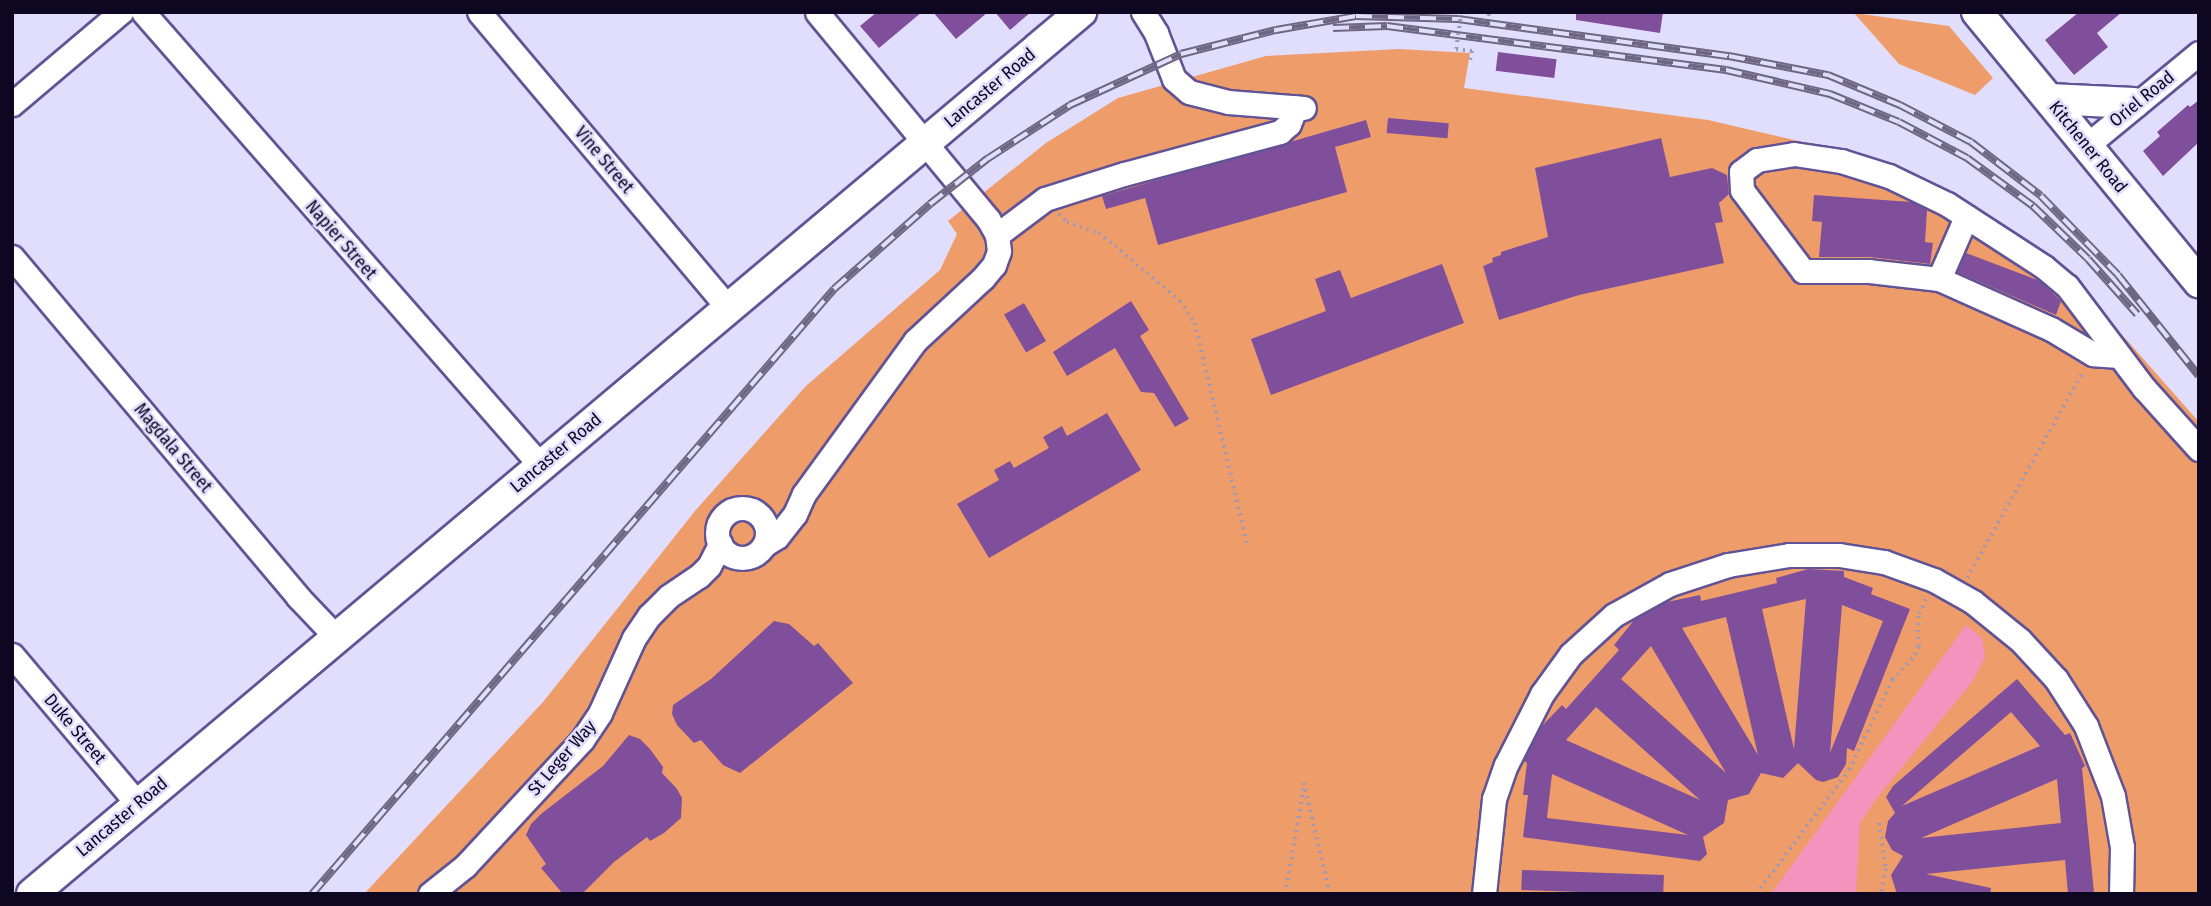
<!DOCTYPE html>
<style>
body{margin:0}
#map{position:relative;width:2211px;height:906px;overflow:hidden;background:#e1ddfc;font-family:"Fira Sans Condensed",sans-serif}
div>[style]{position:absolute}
.green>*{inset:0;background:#ee9c69}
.water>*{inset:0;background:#f393be}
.building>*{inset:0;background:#804f9b;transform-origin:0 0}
.path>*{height:3.5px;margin-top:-1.75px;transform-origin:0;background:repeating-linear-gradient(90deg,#9d98b5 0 2px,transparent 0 7px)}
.roads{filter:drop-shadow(2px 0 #615395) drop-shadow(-2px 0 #615395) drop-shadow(0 2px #615395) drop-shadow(0 -2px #615395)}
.minor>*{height:23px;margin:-11.5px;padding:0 11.5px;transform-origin:11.5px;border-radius:11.5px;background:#fff}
.minor>.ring{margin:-11.5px;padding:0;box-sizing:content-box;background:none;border:23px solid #fff;border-radius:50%}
.major>*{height:30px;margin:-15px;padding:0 15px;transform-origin:15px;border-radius:15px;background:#fff}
.rail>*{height:8px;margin-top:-4px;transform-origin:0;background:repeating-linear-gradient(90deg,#e1ddfc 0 16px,#6d6784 0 32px);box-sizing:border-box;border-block:2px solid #6d6784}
.path-bridge>*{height:3.5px;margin-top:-1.75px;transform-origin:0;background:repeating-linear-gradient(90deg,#9d98b5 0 2px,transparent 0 7px)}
span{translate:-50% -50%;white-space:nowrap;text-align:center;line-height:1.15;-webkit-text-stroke:5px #e1ddfc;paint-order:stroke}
.street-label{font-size:18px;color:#0e0721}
.frame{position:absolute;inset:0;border:14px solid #0e0721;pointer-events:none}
</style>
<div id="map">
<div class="green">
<i style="clip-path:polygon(1854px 13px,1949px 26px,1993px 78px,1975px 95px,1899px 64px)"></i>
<i style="clip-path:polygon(1399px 49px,1470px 53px,1464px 88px,1708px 120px,1863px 156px,2071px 277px,2199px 422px,2199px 894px,364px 894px,543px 702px,695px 511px,806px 386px,940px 270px,957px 234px,948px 221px,1046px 143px,1118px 98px,1266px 56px)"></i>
</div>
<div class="water">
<i style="clip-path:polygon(1966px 625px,1982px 638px,1985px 657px,1973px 681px,1877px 798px,1860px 823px,1856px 894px,1771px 894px)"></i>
</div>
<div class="building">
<i style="clip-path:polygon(877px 12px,922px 12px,879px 48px,860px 26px)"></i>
<i style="clip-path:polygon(933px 12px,988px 12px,956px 39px)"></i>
<i style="clip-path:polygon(995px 12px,1031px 12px,1010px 30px)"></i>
<i style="clip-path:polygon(1576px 12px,1663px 12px,1660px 33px,1576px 20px)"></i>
<i style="clip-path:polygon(2079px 12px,2122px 12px,2097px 33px,2108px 47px,2074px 75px,2045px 40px)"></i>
<i style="left:1498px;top:52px;width:59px;height:19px;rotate:7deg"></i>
<i style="clip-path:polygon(2199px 100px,2199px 142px,2163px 176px,2143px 151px,2160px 136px,2157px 132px,2188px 105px,2190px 107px)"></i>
<i style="left:1388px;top:118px;width:61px;height:15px;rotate:5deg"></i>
<i style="clip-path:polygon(1366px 120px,1371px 137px,1335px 147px,1347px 192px,1158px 245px,1145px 198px,1106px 209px,1102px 196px)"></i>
<i style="clip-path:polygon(1661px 138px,1670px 177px,1712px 168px,1727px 175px,1729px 194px,1719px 203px,1723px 222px,1715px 223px,1724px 263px,1579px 295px,1499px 320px,1483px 266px,1493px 262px,1492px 258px,1501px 255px,1501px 252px,1548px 237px,1535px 168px)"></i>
<i style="clip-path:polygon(1814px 195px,1911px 202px,1927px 210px,1925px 242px,1933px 243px,1930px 264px,1870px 257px,1819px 257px,1822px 222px,1812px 221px)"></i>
<i style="clip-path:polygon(1966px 253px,2040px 281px,2061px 301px,2056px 315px,1957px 272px)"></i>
<i style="clip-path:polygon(1442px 264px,1464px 323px,1271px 395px,1251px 339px,1326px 311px,1315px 279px,1340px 270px,1351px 298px)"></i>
<i style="clip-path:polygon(1131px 301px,1149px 330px,1140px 336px,1189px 419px,1175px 427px,1154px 393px,1141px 392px,1115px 348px,1067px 376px,1053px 352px)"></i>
<i style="left:1024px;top:303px;width:44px;height:23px;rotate:60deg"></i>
<i style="clip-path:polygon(1107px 413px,1141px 470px,989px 558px,957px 504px,999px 480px,994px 470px,1010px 461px,1014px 468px,1049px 448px,1043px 437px,1062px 426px,1067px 436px)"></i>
<i style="clip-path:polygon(evenodd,1808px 569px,1844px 571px,1844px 577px,1873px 588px,1871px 594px,1910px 609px,1854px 751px,1847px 748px,1846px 764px,1838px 777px,1823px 782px,1816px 780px,1798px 763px,1783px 778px,1761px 773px,1749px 794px,1728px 800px,1724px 823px,1703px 837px,1707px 854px,1700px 861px,1523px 837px,1528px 795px,1523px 795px,1527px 763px,1524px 761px,1540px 728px,1562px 705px,1566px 709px,1619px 650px,1614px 645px,1635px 619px,1667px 602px,1700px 595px,1701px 601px,1777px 583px,1776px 578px,1808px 569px,1806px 599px,1794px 749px,1762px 609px,1806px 599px,1808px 569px,1842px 605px,1883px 621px,1830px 753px,1842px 605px,1808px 569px,1726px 617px,1758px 755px,1682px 628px,1726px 617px,1808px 569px,1651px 646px,1726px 773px,1621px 679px,1651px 646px,1808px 569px,1596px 707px,1700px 800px,1566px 740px,1596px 707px,1808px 569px,1552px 774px,1688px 835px,1547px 818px,1552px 774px)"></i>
<i style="clip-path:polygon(774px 621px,789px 624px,814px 646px,818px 643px,853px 683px,740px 773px,723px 765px,701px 740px,694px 743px,677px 725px,672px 714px,673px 705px,711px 679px)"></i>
<i style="clip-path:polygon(evenodd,2017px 679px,2065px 735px,2070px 733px,2085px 766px,2082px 768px,2094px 893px,2068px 894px,2065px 860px,1926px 874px,1991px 888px,1990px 894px,1897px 894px,1891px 875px,1903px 856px,1892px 850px,1885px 837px,1888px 821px,1895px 813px,1886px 797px,1893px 786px,2017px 679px,2011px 712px,2040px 746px,1902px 806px,2011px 712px,2017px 679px,2057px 779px,2061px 823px,1921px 838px,2057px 779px)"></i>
<i style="clip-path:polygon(629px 735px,640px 739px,650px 749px,663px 767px,662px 773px,677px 789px,682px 798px,681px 818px,664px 833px,650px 841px,647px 837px,614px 862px,584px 892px,563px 894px,541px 868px,546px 864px,526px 835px,531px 824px,541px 814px,603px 766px)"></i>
<i style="left:1522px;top:870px;width:142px;height:20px;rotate:2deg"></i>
</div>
<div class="path">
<i style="left:1488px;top:16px;width:4px;rotate:-76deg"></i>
<i style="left:1456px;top:49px;width:16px;rotate:7deg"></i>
<i style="left:1472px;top:51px;width:11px;rotate:100deg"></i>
<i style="left:1059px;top:214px;width:11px;rotate:45deg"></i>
<i style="left:1067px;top:222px;width:34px;rotate:19deg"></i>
<i style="left:1099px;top:233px;width:21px;rotate:39deg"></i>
<i style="left:1115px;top:246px;width:85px;rotate:40.2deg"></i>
<i style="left:1180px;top:301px;width:27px;rotate:56deg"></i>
<i style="left:1195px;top:323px;width:226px;rotate:76.7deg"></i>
<i style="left:1967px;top:578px;width:237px;rotate:-60.7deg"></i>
<i style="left:1304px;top:783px;width:114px;rotate:76.8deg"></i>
<i style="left:1879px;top:823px;width:47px;rotate:81.3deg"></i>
<i style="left:1886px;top:869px;width:25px;rotate:101deg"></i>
<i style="left:1285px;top:894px;width:111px;rotate:-80.1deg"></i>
<i style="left:1756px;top:894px;width:155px;rotate:-53.1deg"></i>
<i style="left:1849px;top:770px;width:100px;rotate:-64.5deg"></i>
<i style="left:1892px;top:680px;width:34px;rotate:-47deg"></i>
<i style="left:1915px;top:655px;width:10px;rotate:-66deg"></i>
<i style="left:1919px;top:646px;width:14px;rotate:-98deg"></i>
<i style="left:1917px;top:632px;width:18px;rotate:-84deg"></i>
<i style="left:1919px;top:614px;width:20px;rotate:-66deg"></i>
</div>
<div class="roads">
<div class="minor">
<i style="left:143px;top:12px;width:604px;rotate:48.76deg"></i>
<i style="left:479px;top:12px;width:387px;rotate:49.9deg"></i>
<i style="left:1143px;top:12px;width:25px;rotate:58deg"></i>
<i style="left:1156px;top:33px;width:49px;rotate:68.6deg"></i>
<i style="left:1174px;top:79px;width:20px;rotate:41deg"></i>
<i style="left:1189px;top:92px;width:40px;rotate:14.4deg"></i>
<i style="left:1228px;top:102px;width:76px;rotate:4.5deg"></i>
<i style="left:12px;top:104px;width:143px;rotate:-40.2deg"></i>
<i style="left:2086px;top:146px;width:146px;rotate:-39.5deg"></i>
<i style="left:997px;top:235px;width:60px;rotate:-36.9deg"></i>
<i style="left:1045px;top:199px;width:83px;rotate:-17.6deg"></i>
<i style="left:1124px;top:174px;width:162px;rotate:-15.1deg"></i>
<i style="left:1280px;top:132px;width:12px;rotate:-42deg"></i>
<i style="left:1289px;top:124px;width:18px;rotate:-68deg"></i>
<i style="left:12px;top:257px;width:444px;rotate:49.9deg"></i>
<i style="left:298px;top:597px;width:57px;rotate:46.4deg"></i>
<i style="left:1939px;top:279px;width:68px;rotate:-66.5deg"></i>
<i style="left:2119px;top:356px;width:26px;rotate:-176deg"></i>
<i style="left:2093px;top:354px;width:49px;rotate:-149.2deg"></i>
<i style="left:2051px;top:329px;width:123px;rotate:-155.9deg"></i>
<i style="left:1939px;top:279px;width:70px;rotate:-173.5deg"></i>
<i style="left:1869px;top:271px;width:66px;rotate:180deg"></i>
<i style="left:1803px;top:271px;width:101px;rotate:-127deg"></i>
<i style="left:1742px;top:190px;width:18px;rotate:-93deg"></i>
<i style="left:1741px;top:172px;width:20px;rotate:-37deg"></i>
<i style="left:1757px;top:160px;width:37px;rotate:-9deg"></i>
<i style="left:1794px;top:154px;width:48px;rotate:8.5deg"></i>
<i style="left:1841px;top:161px;width:50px;rotate:17.4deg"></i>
<i style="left:1889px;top:176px;width:64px;rotate:25.8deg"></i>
<i style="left:1947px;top:204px;width:116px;rotate:33deg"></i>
<i style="left:2044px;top:267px;width:30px;rotate:40deg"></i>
<i style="left:2067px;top:286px;width:128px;rotate:53deg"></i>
<i style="left:2144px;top:388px;width:82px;rotate:48deg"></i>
<i class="ring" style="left:717px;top:508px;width:27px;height:27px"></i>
<i style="left:764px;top:545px;width:15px;rotate:-32deg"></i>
<i style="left:777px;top:537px;width:29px;rotate:-52deg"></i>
<i style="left:795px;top:514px;width:22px;rotate:-66deg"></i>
<i style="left:804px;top:494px;width:189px;rotate:-54deg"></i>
<i style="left:915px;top:341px;width:93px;rotate:-42.8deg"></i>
<i style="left:983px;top:278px;width:17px;rotate:-50deg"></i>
<i style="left:994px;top:265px;width:15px;rotate:-70deg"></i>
<i style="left:999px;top:251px;width:16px;rotate:-97deg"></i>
<i style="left:997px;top:235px;width:18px;rotate:-119deg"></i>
<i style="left:988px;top:219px;width:268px;rotate:-129.6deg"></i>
<i style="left:12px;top:655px;width:195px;rotate:49.8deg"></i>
<i style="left:430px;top:894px;width:45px;rotate:-38.7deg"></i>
<i style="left:465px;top:866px;width:172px;rotate:-47.1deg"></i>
<i style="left:582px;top:740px;width:32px;rotate:-56deg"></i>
<i style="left:600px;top:713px;width:82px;rotate:-65.6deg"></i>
<i style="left:634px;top:638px;width:27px;rotate:-56deg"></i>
<i style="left:649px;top:616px;width:28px;rotate:-45deg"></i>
<i style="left:669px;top:596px;width:36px;rotate:-34deg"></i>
<i style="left:699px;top:576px;width:14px;rotate:-45deg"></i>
<i style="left:709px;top:566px;width:25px;rotate:-63deg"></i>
<i style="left:1484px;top:894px;width:96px;rotate:-84deg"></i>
<i style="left:1494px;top:799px;width:36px;rotate:-71deg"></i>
<i style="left:1506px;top:765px;width:80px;rotate:-63.1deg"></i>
<i style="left:1542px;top:694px;width:49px;rotate:-54.1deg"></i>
<i style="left:1571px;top:654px;width:58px;rotate:-42.2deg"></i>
<i style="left:1614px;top:615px;width:64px;rotate:-29deg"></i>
<i style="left:1670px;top:584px;width:61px;rotate:-18.1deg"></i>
<i style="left:1728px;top:565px;width:62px;rotate:-9.3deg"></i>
<i style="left:1789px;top:555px;width:50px"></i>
<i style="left:1839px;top:555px;width:46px;rotate:8.8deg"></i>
<i style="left:1884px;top:562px;width:53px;rotate:19.8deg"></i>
<i style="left:1934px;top:580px;width:45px;rotate:29.4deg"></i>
<i style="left:1973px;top:602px;width:60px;rotate:39deg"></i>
<i style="left:2020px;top:640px;width:53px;rotate:47.3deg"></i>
<i style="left:2056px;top:679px;width:56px;rotate:57.4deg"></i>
<i style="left:2086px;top:726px;width:75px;rotate:68.9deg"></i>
<i style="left:2113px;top:796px;width:52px;rotate:80deg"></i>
<i style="left:2122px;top:847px;width:47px;rotate:91.2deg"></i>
</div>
<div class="major">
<i style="left:1977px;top:12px;width:350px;rotate:50.6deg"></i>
<i style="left:2049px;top:99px;width:85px;rotate:2.7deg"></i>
<i style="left:32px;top:894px;width:1371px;rotate:-40.06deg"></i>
</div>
</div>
<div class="rail">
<i style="left:1333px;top:28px;width:54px;rotate:-2.1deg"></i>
<i style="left:1387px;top:26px;width:342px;rotate:7.4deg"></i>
<i style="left:1726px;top:70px;width:107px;rotate:13deg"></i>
<i style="left:1830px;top:94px;width:74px;rotate:22.1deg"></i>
<i style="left:1899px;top:122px;width:77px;rotate:27.9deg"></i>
<i style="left:1967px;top:158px;width:82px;rotate:36deg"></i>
<i style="left:2033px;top:206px;width:76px;rotate:43.9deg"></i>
<i style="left:2088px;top:259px;width:74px;rotate:48.3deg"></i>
<i style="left:312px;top:894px;width:799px;rotate:-49.21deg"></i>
<i style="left:834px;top:289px;width:128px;rotate:-41.5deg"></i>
<i style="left:930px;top:204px;width:73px;rotate:-38.3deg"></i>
<i style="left:987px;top:159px;width:99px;rotate:-33deg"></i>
<i style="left:1070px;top:105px;width:122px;rotate:-24.7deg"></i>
<i style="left:1181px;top:54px;width:98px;rotate:-14.2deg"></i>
<i style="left:1276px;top:30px;width:81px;rotate:-9.9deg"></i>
<i style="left:1356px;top:16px;width:102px;rotate:1.7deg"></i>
<i style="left:1458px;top:19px;width:274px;rotate:7.8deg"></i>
<i style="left:1729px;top:56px;width:101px;rotate:10.9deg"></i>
<i style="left:1828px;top:75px;width:78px;rotate:22.6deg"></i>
<i style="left:1900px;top:105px;width:80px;rotate:27.5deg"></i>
<i style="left:1971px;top:142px;width:88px;rotate:37.6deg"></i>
<i style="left:2041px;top:196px;width:110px;rotate:45.7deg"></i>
<i style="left:2118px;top:275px;width:129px;rotate:51.3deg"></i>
</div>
<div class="path-bridge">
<i style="left:1456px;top:49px;width:37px;rotate:-82deg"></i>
</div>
<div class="street-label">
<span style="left:990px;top:88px;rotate:-40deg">Lancaster Road</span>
<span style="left:2142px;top:99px;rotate:-39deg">Oriel Road</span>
<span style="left:2088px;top:147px;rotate:51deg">Kitchener Road</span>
<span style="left:604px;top:160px;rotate:50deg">Vine Street</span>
<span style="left:341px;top:240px;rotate:49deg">Napier Street</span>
<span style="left:173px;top:448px;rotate:50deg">Magdala Street</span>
<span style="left:556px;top:453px;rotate:-40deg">Lancaster Road</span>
<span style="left:75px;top:729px;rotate:50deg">Duke Street</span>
<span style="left:562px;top:758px;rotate:-49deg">St Leger Way</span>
<span style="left:122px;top:817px;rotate:-40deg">Lancaster Road</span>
</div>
<div class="frame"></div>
</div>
